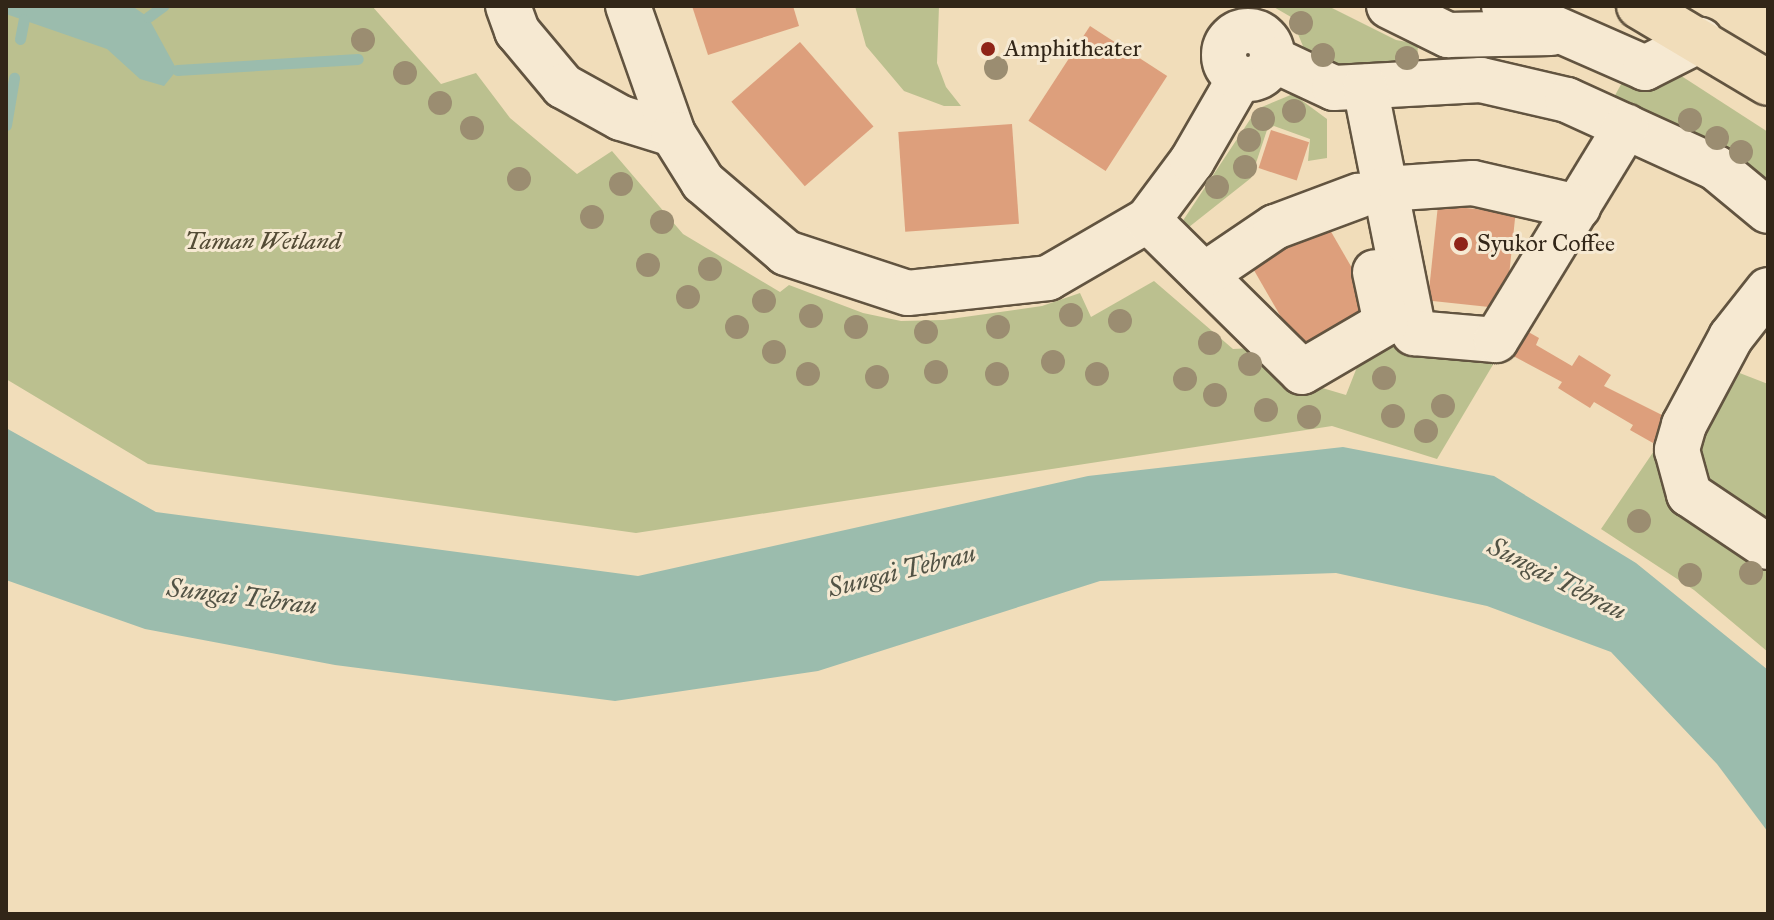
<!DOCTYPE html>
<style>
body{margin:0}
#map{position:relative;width:1774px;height:920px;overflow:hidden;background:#f1ddba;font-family:"IM FELL Great Primer",serif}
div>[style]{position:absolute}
.green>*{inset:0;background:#bbc08f}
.water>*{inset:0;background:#9bbcad}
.stream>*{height:11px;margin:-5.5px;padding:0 5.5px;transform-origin:5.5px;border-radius:5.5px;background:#9bbcad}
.building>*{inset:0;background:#dd9f7c;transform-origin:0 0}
.roads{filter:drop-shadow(2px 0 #625440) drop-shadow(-2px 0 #625440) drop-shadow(0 2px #625440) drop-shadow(0 -2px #625440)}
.minor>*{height:44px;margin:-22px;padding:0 22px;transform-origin:22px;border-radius:22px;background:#f6e9d2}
.minor>.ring{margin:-22px;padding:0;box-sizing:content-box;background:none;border:44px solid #f6e9d2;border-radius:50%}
.major>*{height:44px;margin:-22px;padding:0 22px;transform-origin:22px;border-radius:22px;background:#f1ddba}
.trees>*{width:24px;height:24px;margin:-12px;border-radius:50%;background:#9b8d71}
.dots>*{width:22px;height:22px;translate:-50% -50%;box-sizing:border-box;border:4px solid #f6e9d2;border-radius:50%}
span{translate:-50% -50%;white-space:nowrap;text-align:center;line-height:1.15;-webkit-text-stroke:6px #f6e9d2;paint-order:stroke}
.poi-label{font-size:24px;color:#322618}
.left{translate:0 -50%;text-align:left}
.park-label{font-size:24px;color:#544c36;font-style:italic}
.water-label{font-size:26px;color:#525345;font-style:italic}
.frame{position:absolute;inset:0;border:8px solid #322618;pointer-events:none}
</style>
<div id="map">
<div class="green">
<i style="clip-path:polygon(6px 6px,372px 6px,441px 84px,476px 73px,510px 118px,577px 174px,612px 151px,683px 234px,780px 292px,789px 285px,863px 313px,901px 321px,943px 320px,1042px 306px,1080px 293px,1091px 317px,1154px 281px,1233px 349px,1252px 348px,1282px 376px,1346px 395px,1359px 362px,1398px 335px,1414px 353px,1494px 363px,1437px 459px,1332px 426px,636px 533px,148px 464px,6px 379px)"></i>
<i style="clip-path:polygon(855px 6px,939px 6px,937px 63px,946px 87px,961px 106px,944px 106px,904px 91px,866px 46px)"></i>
<i style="clip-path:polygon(1272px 6px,1328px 6px,1396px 40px,1418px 44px,1417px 62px,1346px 69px,1307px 56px,1291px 17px)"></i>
<i style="clip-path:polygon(1669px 68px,1768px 132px,1768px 185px,1613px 99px,1624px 79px)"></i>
<i style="clip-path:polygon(1293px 94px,1327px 119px,1327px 158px,1308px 161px,1310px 139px,1274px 126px,1267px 130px,1251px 178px,1189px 227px,1182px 222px,1257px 109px)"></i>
<i style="clip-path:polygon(1737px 372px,1768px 384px,1768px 526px,1706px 487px,1700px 468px,1700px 439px)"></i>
<i style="clip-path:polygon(1658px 445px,1674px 509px,1768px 562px,1768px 652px,1694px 590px,1601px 529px)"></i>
</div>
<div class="water">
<i style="clip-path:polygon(6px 6px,132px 6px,148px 17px,177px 70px,164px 86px,140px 79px,107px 49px,6px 14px)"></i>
<i style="clip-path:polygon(6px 428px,156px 512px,638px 576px,1088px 476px,1343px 447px,1494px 476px,1636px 563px,1768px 670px,1768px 832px,1717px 764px,1611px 652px,1487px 606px,1336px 573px,1100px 581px,818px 671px,615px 701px,335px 665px,145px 629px,6px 580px)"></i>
</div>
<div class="stream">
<i style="left:148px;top:17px;width:19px;rotate:-36deg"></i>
<i style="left:20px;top:39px;width:20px;rotate:-79deg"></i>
<i style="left:177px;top:70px;width:181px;rotate:-3.5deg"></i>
<i style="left:6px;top:125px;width:48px;rotate:-80.3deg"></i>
</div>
<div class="building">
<i style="clip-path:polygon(692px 6px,793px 6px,799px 26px,708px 55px)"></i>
<i style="left:1090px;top:26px;width:92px;height:113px;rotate:33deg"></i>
<i style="left:800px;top:42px;width:112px;height:91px;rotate:49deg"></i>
<i style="left:1012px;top:124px;width:100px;height:114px;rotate:86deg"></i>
<i style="left:1271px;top:130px;width:40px;height:40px;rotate:18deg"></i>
<i style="left:1438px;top:205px;width:78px;height:96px;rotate:6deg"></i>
<i style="left:1326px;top:223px;width:101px;height:86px;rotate:60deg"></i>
<i style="clip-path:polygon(1516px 325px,1539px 338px,1536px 345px,1572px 366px,1579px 355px,1611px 375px,1604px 386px,1668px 418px,1653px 443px,1630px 430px,1633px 425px,1594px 402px,1590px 408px,1558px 388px,1562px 382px,1502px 350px)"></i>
</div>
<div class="roads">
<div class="minor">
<i style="left:508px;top:6px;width:27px;rotate:70deg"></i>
<i style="left:517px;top:31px;width:72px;rotate:50.1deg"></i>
<i style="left:563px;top:86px;width:66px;rotate:28.9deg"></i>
<i style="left:621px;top:118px;width:54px;rotate:17.1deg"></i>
<i style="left:628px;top:6px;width:136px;rotate:70.6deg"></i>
<i style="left:673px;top:134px;width:57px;rotate:58deg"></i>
<i style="left:703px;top:182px;width:109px;rotate:40.5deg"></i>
<i style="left:786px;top:253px;width:128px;rotate:18.2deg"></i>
<i style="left:908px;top:293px;width:141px;rotate:-6.1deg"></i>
<i style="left:1048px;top:278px;width:116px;rotate:-30.1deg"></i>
<i style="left:1148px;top:220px;width:74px;rotate:-53.3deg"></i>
<i style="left:1192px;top:161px;width:96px;rotate:-60deg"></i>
<i style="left:1389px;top:6px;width:66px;rotate:26.2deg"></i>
<i style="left:1448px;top:35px;width:103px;rotate:-1.1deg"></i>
<i style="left:1504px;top:6px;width:154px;rotate:23.7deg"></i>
<i style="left:1645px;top:68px;width:62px;rotate:-27deg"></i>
<i class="ring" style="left:1224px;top:31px;width:4px;height:4px"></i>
<i style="left:1272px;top:59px;width:68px;rotate:25.1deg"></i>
<i style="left:1334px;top:88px;width:147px;rotate:-3.1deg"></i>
<i style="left:1481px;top:80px;width:88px;rotate:13.1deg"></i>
<i style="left:1567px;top:100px;width:164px;rotate:24.5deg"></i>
<i style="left:1716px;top:168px;width:67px;rotate:39.6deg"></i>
<i style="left:1365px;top:87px;width:251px;rotate:78.7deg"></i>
<i style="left:1414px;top:333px;width:82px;rotate:4.9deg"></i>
<i style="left:1496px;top:340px;width:250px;rotate:-58.6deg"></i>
<i style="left:1385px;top:189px;width:88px;rotate:-3.9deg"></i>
<i style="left:1473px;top:183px;width:108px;rotate:12.9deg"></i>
<i style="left:1148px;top:220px;width:216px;rotate:44.6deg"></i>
<i style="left:1302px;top:372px;width:97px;rotate:-30.3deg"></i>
<i style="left:1386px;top:323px;width:52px;rotate:-102.2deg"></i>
<i style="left:1204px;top:275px;width:86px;rotate:-34.1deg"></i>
<i style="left:1275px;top:227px;width:89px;rotate:-20.5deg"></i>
<i style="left:1768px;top:290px;width:60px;rotate:128.2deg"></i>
<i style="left:1731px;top:337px;width:100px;rotate:118.1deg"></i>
<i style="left:1684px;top:425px;width:26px;rotate:106deg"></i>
<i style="left:1677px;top:450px;width:46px;rotate:74.7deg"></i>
<i style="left:1689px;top:494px;width:95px;rotate:33.9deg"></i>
</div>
<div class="major">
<i style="left:1639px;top:6px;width:150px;rotate:30.8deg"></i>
</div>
</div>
<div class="trees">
<i style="left:1301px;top:23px"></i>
<i style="left:363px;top:40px"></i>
<i style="left:1323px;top:55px"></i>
<i style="left:1407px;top:58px"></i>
<i style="left:996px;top:68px"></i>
<i style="left:405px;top:73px"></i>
<i style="left:440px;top:103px"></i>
<i style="left:1294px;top:111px"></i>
<i style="left:1263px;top:119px"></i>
<i style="left:1690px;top:120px"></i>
<i style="left:472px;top:128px"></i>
<i style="left:1717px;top:138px"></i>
<i style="left:1249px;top:140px"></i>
<i style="left:1741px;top:152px"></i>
<i style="left:1245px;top:167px"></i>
<i style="left:519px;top:179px"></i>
<i style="left:621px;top:184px"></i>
<i style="left:1217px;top:187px"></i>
<i style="left:592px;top:217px"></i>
<i style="left:662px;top:222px"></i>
<i style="left:648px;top:265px"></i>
<i style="left:710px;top:269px"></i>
<i style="left:688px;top:297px"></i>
<i style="left:764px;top:301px"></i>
<i style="left:1071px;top:315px"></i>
<i style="left:811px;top:316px"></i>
<i style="left:1120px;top:321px"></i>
<i style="left:737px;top:327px"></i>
<i style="left:856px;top:327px"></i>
<i style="left:998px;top:327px"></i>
<i style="left:926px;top:332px"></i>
<i style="left:1210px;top:343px"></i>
<i style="left:774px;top:352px"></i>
<i style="left:1053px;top:362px"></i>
<i style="left:1250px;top:364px"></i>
<i style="left:936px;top:372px"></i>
<i style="left:808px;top:374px"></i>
<i style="left:997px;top:374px"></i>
<i style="left:1097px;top:374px"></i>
<i style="left:877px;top:377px"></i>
<i style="left:1384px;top:378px"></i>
<i style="left:1185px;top:379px"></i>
<i style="left:1215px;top:395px"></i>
<i style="left:1443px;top:406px"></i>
<i style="left:1266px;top:410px"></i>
<i style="left:1393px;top:416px"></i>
<i style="left:1309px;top:417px"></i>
<i style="left:1426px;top:431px"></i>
<i style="left:1639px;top:521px"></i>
<i style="left:1751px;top:573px"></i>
<i style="left:1690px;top:575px"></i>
</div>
<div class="dots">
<i style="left:988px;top:49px;background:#8f2418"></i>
<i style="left:1461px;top:244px;background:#8f2418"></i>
</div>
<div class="poi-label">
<span class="left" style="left:1004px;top:49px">Amphitheater</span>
<span class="left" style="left:1477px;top:244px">Syukor Coffee</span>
</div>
<div class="park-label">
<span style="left:263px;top:242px">Taman Wetland</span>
</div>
<div class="water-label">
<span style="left:902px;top:571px;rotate:-14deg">Sungai Tebrau</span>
<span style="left:1557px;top:579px;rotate:27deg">Sungai Tebrau</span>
<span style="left:242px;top:597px;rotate:7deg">Sungai Tebrau</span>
</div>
<div class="frame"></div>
</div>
